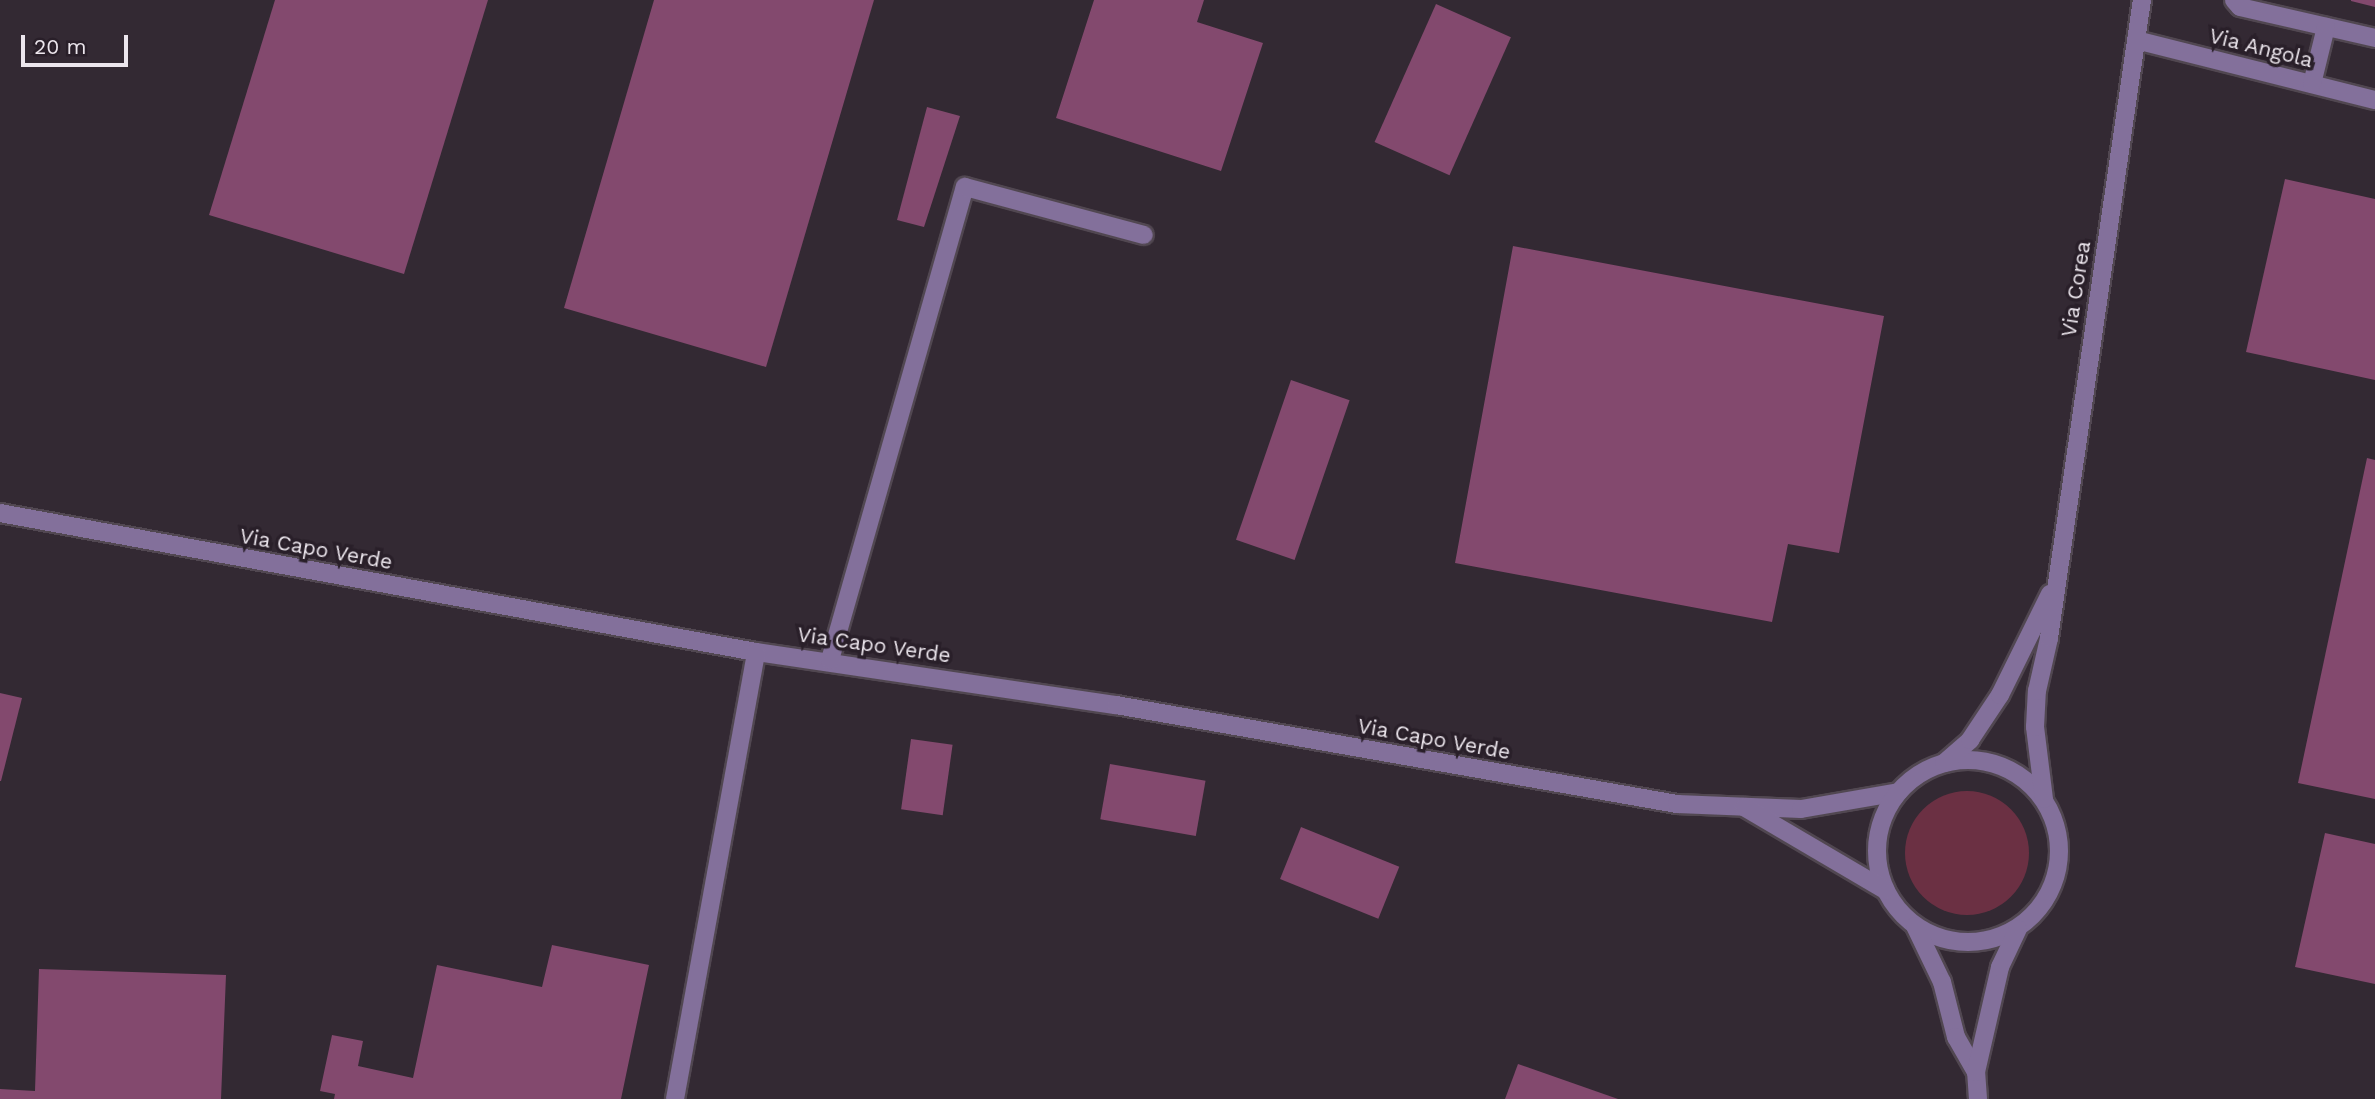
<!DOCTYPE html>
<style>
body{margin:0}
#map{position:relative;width:2375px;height:1099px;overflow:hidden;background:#332933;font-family:"Work Sans",sans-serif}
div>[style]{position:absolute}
.green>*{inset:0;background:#6b3043}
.round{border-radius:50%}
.building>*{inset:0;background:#83496e;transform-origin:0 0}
.roads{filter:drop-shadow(2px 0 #514751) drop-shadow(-2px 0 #514751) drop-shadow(0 2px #514751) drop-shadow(0 -2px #514751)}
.minor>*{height:18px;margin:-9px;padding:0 9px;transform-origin:9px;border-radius:9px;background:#83709b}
.minor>.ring{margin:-9px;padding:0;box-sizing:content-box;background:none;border:18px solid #83709b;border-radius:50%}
span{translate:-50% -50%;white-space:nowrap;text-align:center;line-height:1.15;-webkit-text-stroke:7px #291f29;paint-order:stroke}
.street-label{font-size:21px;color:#ece6ed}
.scale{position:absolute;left:21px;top:35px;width:107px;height:32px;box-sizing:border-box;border:4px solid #ece6ed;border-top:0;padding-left:9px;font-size:21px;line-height:24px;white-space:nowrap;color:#ece6ed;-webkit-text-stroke:5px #291f29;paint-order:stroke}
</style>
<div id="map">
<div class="green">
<i class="round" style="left:1905px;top:791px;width:124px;height:124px"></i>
</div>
<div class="building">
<i style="clip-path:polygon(275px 0,488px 0,404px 274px,209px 215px)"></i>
<i style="clip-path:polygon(654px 0,874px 0,766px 367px,564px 308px)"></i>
<i style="clip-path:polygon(1094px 0,1204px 0,1197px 22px,1263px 43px,1221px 171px,1056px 118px)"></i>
<i style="clip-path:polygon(2375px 0,2375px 7px,2351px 1px,2351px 0)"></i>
<i style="left:1436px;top:4px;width:82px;height:151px;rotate:24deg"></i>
<i style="clip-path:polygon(927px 107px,960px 116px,924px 227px,897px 220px)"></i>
<i style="clip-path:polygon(2285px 179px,2375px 199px,2375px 380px,2246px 352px)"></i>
<i style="clip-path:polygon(1513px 246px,1884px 316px,1839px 553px,1788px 544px,1772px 622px,1455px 563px)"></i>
<i style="left:1291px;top:380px;width:62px;height:169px;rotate:19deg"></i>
<i style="clip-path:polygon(2367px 458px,2375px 460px,2375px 799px,2298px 783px)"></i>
<i style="clip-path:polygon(0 693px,22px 698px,1px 781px,0 781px)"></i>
<i style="left:911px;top:739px;width:42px;height:71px;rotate:8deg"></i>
<i style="left:1110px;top:764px;width:97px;height:56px;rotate:10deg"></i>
<i style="left:1301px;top:827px;width:106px;height:56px;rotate:22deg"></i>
<i style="clip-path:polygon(2325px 833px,2375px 844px,2375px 984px,2295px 967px)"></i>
<i style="clip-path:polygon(552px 945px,649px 965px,621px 1099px,334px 1099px,335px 1094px,320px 1091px,332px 1035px,363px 1041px,358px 1066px,413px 1078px,437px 965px,542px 987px)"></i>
<i style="clip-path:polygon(39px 969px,226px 975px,221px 1099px,0 1099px,0 1089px,35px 1091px)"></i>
<i style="clip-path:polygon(1518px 1064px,1618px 1099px,1505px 1099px)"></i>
</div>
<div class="roads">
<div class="minor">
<i style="left:2234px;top:0;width:9px;rotate:49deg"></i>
<i style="left:2240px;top:7px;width:139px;rotate:12.9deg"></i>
<i style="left:2136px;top:40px;width:246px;rotate:14.1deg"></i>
<i style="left:2312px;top:84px;width:59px;rotate:-76.2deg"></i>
<i style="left:0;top:513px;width:769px;rotate:10.42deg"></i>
<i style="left:756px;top:652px;width:364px;rotate:8.4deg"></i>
<i style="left:1116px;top:705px;width:570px;rotate:10.01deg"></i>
<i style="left:1677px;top:804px;width:124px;rotate:2.3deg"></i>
<i style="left:1801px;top:809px;width:99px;rotate:-9.8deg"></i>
<i style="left:830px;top:660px;width:492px;rotate:-74.1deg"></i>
<i style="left:965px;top:187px;width:185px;rotate:15deg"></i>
<i class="ring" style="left:1877px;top:760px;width:164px;height:164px"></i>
<i style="left:1944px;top:763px;width:35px;rotate:-41deg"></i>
<i style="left:1970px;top:740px;width:54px;rotate:-56.3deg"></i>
<i style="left:2000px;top:695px;width:113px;rotate:-63.7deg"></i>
<i style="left:2044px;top:799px;width:73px;rotate:-97.1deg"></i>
<i style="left:2035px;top:727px;width:36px;rotate:-87deg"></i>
<i style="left:2037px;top:691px;width:54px;rotate:-77.2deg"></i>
<i style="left:2049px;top:638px;width:645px;rotate:-81.71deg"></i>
<i style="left:1744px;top:807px;width:164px;rotate:30.5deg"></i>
<i style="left:1915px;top:926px;width:62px;rotate:64.3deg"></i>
<i style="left:1942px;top:982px;width:57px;rotate:75.7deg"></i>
<i style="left:1956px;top:1037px;width:40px;rotate:60.3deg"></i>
<i style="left:675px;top:1099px;width:454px;rotate:-79.7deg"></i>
<i style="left:1978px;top:1099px;width:27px;rotate:-94deg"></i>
<i style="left:1976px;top:1072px;width:108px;rotate:-77.1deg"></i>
<i style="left:2000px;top:967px;width:42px;rotate:-64.7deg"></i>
</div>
</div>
<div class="street-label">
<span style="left:2261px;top:48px;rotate:14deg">Via Angola</span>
<span style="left:2076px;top:289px;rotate:-81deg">Via Corea</span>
<span style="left:316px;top:549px;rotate:10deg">Via Capo Verde</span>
<span style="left:874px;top:645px;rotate:8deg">Via Capo Verde</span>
<span style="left:1434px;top:739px;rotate:10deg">Via Capo Verde</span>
</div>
<div class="scale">20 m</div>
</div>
